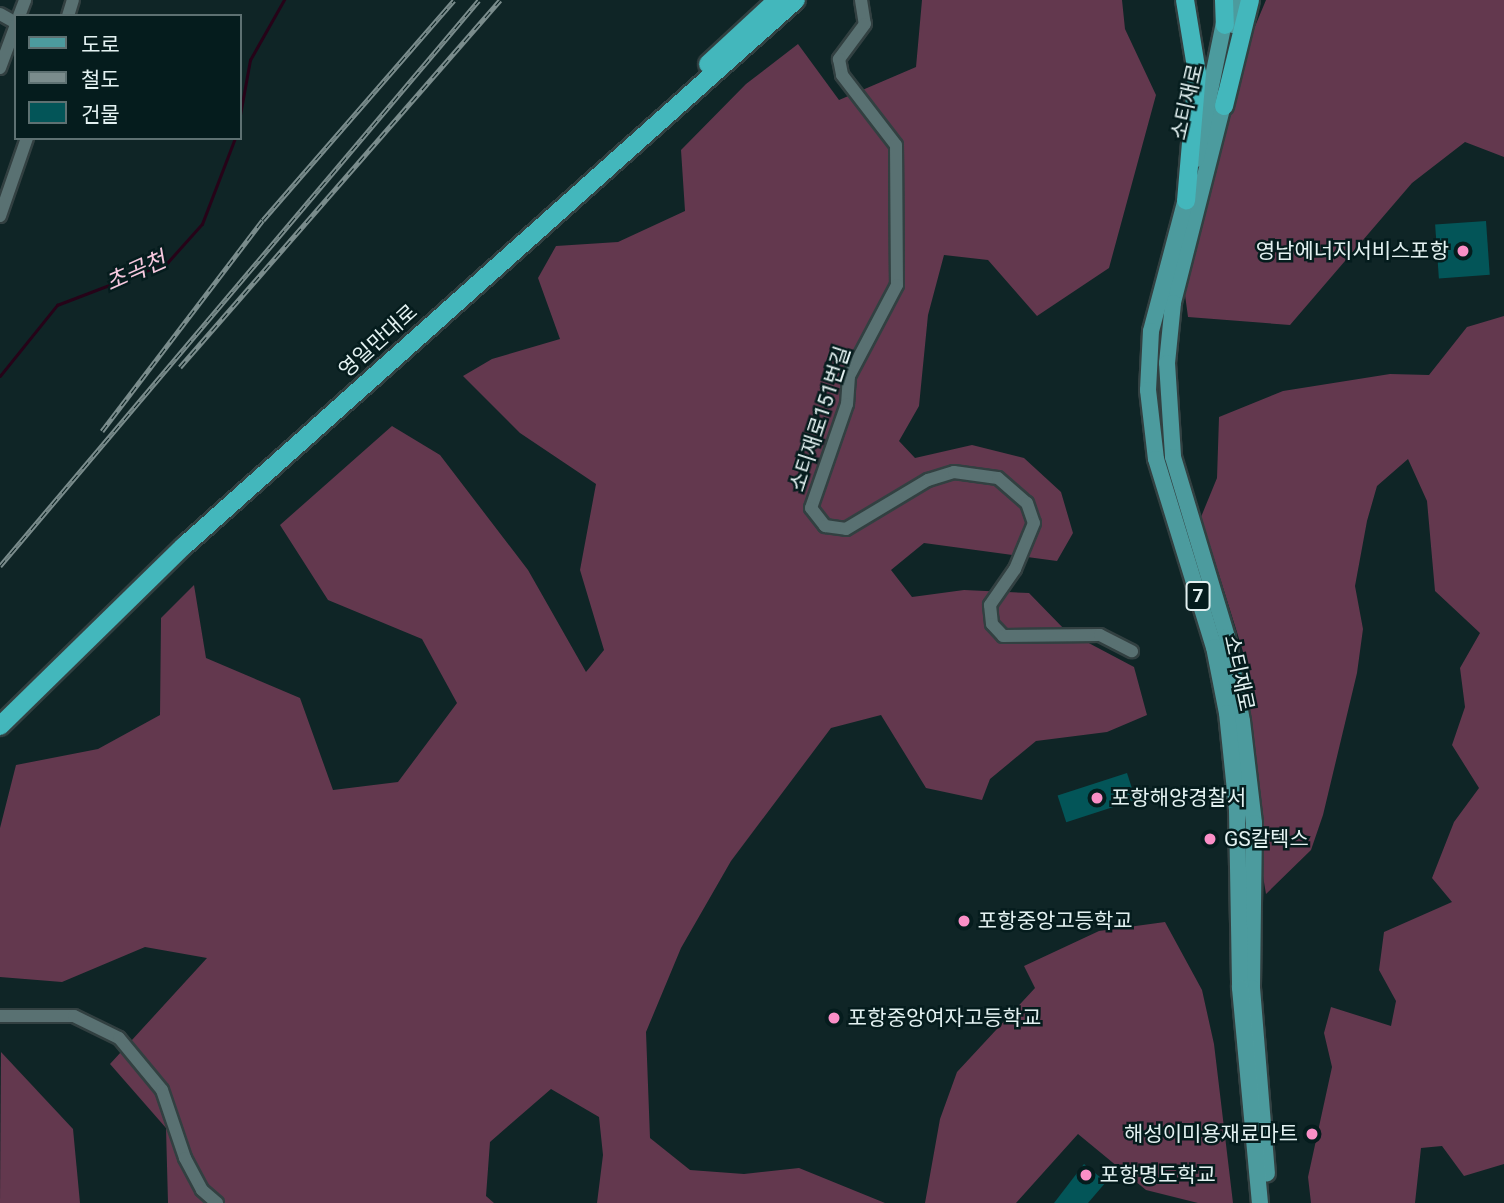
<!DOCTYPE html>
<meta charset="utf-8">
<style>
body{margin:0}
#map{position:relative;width:1504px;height:1203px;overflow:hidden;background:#0f2526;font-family:Roboto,"Noto Sans KR",sans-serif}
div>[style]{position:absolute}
.forest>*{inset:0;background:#63384e}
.stream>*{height:2.5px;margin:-1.25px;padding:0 1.25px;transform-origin:1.25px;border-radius:1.25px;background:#260318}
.building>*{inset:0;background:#035558;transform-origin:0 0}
.roads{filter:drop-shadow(2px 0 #324041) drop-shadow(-2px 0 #324041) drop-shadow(0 2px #324041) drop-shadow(0 -2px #324041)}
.minor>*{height:12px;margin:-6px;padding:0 6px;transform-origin:6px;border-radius:6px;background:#597172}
.major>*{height:16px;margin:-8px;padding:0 8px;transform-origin:8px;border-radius:8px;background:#4c9b9e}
.highway>*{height:18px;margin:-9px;padding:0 9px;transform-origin:9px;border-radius:9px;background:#43b7bc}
.rail>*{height:5px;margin-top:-2.5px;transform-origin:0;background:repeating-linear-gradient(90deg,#051c1d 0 8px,#7a8c8c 0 16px);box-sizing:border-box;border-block:2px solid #7a8c8c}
.dots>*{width:19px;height:19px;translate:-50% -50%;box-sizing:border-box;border:4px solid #051c1d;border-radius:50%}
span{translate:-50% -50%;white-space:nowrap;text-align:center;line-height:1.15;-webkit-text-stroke:5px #051c1d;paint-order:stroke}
.shield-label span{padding:2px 5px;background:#051c1d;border:2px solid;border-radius:5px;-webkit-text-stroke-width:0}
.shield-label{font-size:19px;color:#e3f1f1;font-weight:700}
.street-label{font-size:21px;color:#e3f1f1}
.poi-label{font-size:21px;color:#e3f1f1}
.right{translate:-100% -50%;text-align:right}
.left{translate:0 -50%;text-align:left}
.water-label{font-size:23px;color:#f6c8de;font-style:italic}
.legend{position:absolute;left:14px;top:14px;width:228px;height:126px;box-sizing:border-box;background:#051c1d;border:2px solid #5e7172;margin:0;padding:9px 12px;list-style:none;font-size:21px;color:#e3f1f1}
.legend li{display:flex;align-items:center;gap:14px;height:35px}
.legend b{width:35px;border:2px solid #5e7172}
</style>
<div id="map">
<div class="forest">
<i style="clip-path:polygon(922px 0,1122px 0,1125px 29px,1156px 95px,1109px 268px,1037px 316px,988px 260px,944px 255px,928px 315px,919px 406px,899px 441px,915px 458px,972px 445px,1024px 458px,1061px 492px,1073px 533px,1057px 561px,924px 543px,891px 570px,912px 597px,964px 590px,1029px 593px,1066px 631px,1134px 667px,1147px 715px,1107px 732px,1036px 741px,990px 779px,982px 800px,926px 788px,881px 715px,831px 728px,731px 861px,681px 948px,646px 1032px,650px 1138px,690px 1170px,744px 1174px,799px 1168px,885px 1203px,597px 1203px,603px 1155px,599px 1117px,551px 1089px,490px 1142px,486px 1196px,494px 1203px,168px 1203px,166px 1128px,110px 1064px,207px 958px,145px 947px,62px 982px,0 977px,0 828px,16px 765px,98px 749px,160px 715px,161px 618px,194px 585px,206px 658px,300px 698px,333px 790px,398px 782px,457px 703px,422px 639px,328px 600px,280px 525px,392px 426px,440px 455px,528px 570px,586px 672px,604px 650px,580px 570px,596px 484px,520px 433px,463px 376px,492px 359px,560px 339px,538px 278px,556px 246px,618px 242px,685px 211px,681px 150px,746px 84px,798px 44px,839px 100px,916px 67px)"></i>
<i style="clip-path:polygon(1266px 0,1504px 0,1504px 157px,1465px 142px,1412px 183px,1290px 325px,1188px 317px,1183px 280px,1233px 79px)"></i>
<i style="clip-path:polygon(1504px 316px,1504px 1164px,1464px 1176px,1442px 1146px,1421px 1148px,1415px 1203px,1311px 1203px,1308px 1177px,1332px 1067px,1324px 1033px,1331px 1007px,1391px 1026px,1396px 1001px,1379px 970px,1384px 932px,1452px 902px,1432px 878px,1454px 822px,1479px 788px,1452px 745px,1465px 707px,1460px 668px,1480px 633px,1435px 591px,1427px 501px,1408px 459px,1377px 486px,1367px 521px,1355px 586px,1363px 629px,1357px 673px,1323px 815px,1311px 850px,1266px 894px,1235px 712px,1245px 658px,1201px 517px,1217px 478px,1219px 417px,1283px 391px,1390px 374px,1429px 375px,1467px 327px)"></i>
<i style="clip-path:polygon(1165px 922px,1202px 990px,1214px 1044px,1233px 1203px,1198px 1203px,1146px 1190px,1078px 1134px,1016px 1203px,925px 1203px,940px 1119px,957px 1072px,1035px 988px,1024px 966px,1099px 931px)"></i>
<i style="clip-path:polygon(1px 1052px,73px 1129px,80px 1203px,0 1203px)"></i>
</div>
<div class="stream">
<i style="left:240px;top:115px;width:56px;rotate:-79.7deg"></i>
<i style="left:250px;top:60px;width:69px;rotate:-60.5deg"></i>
<i style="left:0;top:376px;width:91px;rotate:-51.2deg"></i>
<i style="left:57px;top:305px;width:118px;rotate:-20.9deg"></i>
<i style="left:167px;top:263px;width:52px;rotate:-48.1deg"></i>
<i style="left:202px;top:224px;width:92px;rotate:-69deg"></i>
</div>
<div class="building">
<i style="left:1486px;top:221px;width:54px;height:51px;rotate:86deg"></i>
<i style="left:1127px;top:773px;width:28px;height:73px;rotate:72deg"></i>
<i style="clip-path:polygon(1084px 1164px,1106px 1182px,1088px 1203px,1054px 1203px)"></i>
</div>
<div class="roads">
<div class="minor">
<i style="left:861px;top:0;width:24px;rotate:81deg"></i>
<i style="left:865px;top:24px;width:44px;rotate:126.6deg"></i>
<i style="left:839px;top:59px;width:16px;rotate:79deg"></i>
<i style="left:842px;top:75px;width:88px;rotate:52.4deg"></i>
<i style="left:896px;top:145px;width:140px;rotate:89.6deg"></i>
<i style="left:897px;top:285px;width:103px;rotate:117.8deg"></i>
<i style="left:849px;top:376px;width:28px;rotate:94deg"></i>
<i style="left:847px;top:404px;width:110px;rotate:109.1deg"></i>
<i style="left:811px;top:508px;width:23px;rotate:52deg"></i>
<i style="left:825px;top:526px;width:21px;rotate:8deg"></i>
<i style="left:846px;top:529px;width:96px;rotate:-30.9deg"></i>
<i style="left:928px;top:480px;width:27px;rotate:-17deg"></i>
<i style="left:954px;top:472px;width:44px;rotate:7.8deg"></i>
<i style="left:998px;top:478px;width:38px;rotate:41deg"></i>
<i style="left:1027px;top:503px;width:21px;rotate:71deg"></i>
<i style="left:1034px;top:523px;width:50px;rotate:112.4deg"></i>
<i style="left:1015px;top:569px;width:44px;rotate:124.8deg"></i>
<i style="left:990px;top:605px;width:19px;rotate:84deg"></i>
<i style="left:992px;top:624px;width:16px;rotate:47deg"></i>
<i style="left:1003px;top:636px;width:97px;rotate:-0.6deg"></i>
<i style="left:1100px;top:635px;width:36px;rotate:27deg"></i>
<i style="left:0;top:14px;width:18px;rotate:29deg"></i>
<i style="left:19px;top:16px;width:17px;rotate:-69deg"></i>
<i style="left:68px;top:16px;width:17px;rotate:-73deg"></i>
<i style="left:0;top:68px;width:46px;rotate:-69.6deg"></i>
<i style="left:0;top:216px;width:83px;rotate:-70.9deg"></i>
<i style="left:0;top:1016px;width:74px"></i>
<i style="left:74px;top:1016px;width:50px;rotate:26.1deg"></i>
<i style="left:119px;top:1038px;width:67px;rotate:50.4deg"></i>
<i style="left:162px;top:1090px;width:72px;rotate:71.3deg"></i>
<i style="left:185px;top:1158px;width:36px;rotate:62deg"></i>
<i style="left:202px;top:1190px;width:20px;rotate:41deg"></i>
</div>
<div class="major">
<i style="left:1233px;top:25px;width:25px;rotate:-85deg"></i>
<i style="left:1226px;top:93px;width:217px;rotate:104.2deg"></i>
<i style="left:1173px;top:303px;width:60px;rotate:95.7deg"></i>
<i style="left:1167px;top:363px;width:94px;rotate:86.3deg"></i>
<i style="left:1173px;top:457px;width:188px;rotate:73.3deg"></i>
<i style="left:1227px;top:637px;width:85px;rotate:79.9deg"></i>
<i style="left:1242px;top:721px;width:103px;rotate:83.3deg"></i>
<i style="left:1254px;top:823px;width:165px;rotate:90.7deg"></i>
<i style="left:1252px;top:988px;width:186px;rotate:85.4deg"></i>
<i style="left:1196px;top:159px;width:149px;rotate:-78.4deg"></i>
<i style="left:1188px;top:191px;width:145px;rotate:104.8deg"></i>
<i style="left:1151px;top:331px;width:59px;rotate:92.9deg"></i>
<i style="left:1148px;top:390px;width:69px;rotate:83.4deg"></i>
<i style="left:1156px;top:459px;width:197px;rotate:72.9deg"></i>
<i style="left:1214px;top:647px;width:67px;rotate:78.9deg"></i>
<i style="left:1227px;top:713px;width:98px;rotate:84.1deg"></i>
<i style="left:1237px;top:810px;width:178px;rotate:89deg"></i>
<i style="left:1240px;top:988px;width:216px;rotate:84.7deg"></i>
</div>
<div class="highway">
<i style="left:1185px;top:0;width:74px;rotate:80.7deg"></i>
<i style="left:1197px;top:73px;width:128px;rotate:94.9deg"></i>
<i style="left:1224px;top:0;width:25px;rotate:88deg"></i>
<i style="left:708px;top:64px;width:94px;rotate:-42.8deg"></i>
<i style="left:1224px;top:106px;width:109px;rotate:-76.2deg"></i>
<i style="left:0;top:726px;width:257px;rotate:-44.4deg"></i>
<i style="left:184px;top:546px;width:820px;rotate:-41.74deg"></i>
</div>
</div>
<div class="rail">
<i style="left:180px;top:367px;width:487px;rotate:-48.9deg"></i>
<i style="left:102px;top:431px;width:265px;rotate:-52.7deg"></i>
<i style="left:263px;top:220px;width:291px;rotate:-49deg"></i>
<i style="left:0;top:566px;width:741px;rotate:-49.76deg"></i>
</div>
<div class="dots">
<i style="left:1463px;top:251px;background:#fa8fc7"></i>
<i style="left:1097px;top:798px;background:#fa8fc7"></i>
<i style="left:1210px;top:839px;background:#fa8fc7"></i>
<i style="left:964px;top:921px;background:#fa8fc7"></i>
<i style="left:834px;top:1018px;background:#fa8fc7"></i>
<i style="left:1312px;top:1134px;background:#fa8fc7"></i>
<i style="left:1086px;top:1175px;background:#fa8fc7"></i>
</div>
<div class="shield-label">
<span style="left:1198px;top:596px">7</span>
</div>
<div class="street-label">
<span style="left:1187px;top:102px;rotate:-77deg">소티재로</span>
<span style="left:378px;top:341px;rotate:-42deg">영일만대로</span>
<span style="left:820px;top:419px;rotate:-72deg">소티재로151번길</span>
<span style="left:1239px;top:673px;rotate:78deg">소티재로</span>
</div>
<div class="poi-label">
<span class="right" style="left:1449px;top:251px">영남에너지서비스포항</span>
<span class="left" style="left:1111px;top:798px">포항해양경찰서</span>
<span class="left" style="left:1224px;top:839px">GS칼텍스</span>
<span class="left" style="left:978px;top:921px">포항중앙고등학교</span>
<span class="left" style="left:848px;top:1018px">포항중앙여자고등학교</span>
<span class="right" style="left:1298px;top:1134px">해성이미용재료마트</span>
<span class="left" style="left:1100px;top:1175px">포항명도학교</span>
</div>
<div class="water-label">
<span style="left:136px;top:272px;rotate:-24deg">초곡천</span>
</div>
<ul class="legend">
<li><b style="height:9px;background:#4c9b9e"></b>도로</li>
<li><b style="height:9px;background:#7a8c8c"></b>철도</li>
<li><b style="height:19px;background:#035558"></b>건물</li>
</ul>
</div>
